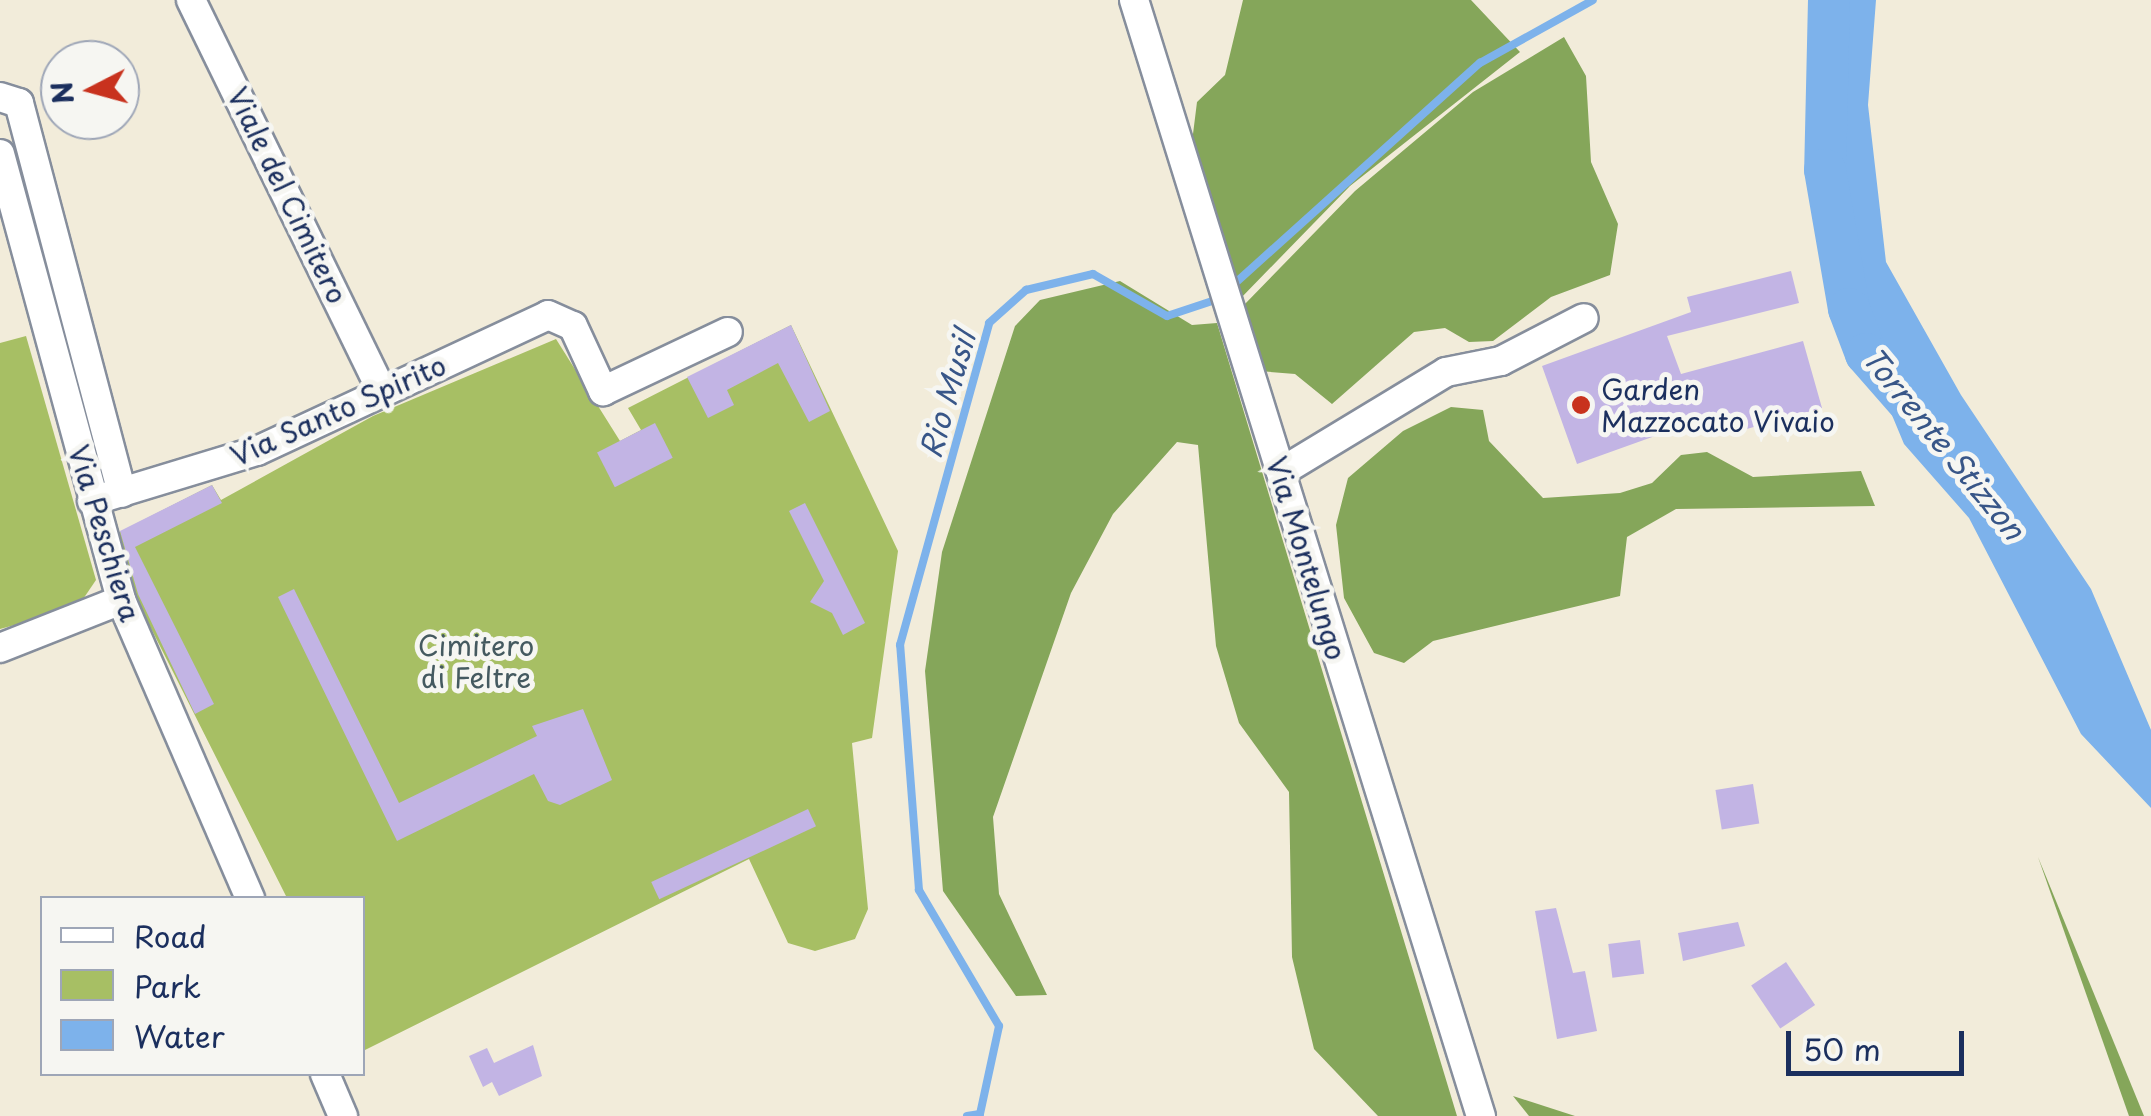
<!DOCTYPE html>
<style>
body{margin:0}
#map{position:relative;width:2151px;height:1116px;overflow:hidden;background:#f2ecda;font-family:"Playpen Sans",sans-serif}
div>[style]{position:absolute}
.green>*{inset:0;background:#a7bf64}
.forest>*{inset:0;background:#85a65a}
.water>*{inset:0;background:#7db2eb}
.stream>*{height:8px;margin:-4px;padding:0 4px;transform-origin:4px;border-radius:4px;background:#7db2eb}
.river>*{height:42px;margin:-21px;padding:0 21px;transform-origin:21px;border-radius:21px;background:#7db2eb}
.building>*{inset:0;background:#c2b4e4;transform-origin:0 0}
.roads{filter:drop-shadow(2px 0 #868e9c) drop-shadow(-2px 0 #868e9c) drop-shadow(0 2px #868e9c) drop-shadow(0 -2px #868e9c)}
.minor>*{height:28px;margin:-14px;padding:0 14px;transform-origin:14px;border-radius:14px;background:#fff}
.dots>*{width:28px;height:28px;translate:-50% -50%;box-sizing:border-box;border:5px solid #f6f6f2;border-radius:50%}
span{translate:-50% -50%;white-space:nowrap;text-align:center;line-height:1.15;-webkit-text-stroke:10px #f6f6f2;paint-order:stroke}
.street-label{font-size:28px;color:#1b2f5e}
.poi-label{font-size:28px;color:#1b2f5e}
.left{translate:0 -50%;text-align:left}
.park-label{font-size:28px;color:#455a60}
.water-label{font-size:30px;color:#385688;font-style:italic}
.legend{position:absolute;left:40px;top:896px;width:325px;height:180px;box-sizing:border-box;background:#f6f6f2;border:2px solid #9ea6b7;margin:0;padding:12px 18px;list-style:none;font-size:30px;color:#1b2f5e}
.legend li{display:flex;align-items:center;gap:20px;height:50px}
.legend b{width:50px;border:2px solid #9ea6b7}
.north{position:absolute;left:40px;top:40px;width:100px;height:100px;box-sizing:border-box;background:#f6f6f2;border:2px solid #9ea6b7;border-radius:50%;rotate:264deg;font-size:28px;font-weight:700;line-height:40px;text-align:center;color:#1b2f5e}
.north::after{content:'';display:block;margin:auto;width:35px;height:45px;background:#c8321e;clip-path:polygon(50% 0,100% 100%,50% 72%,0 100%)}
.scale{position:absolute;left:1786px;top:1031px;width:178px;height:45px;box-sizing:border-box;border:5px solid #1b2f5e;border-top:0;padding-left:12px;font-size:30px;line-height:35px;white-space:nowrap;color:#1b2f5e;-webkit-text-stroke:8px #f6f6f2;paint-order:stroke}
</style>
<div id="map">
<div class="green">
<i style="clip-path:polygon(791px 325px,898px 551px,872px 738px,852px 743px,868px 909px,855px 939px,815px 951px,788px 943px,749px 859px,363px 1051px,362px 898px,287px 898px,106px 539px,212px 485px,221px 500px,373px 416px,556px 339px,620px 441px,641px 430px,628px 408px)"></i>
<i style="clip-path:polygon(26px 336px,96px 580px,77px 608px,0 629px,0 343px)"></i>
</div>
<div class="forest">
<i style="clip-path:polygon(1243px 0,1471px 0,1520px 52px,1350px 186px,1239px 300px,1191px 150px,1197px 102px,1225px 75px)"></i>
<i style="clip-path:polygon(1564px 37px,1586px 76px,1591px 162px,1618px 224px,1610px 275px,1551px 297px,1493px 341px,1469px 342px,1445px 328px,1414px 332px,1332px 404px,1295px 374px,1259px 371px,1244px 305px,1355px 191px,1473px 92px)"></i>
<i style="clip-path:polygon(1120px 281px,1192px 325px,1217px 323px,1457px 1116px,1378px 1116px,1314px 1049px,1292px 957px,1289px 792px,1239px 723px,1216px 646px,1198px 445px,1177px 442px,1113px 514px,1071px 593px,993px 817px,999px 894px,1047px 995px,1016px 996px,943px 891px,925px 671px,942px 552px,1015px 326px,1040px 300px)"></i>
<i style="clip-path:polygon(1451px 407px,1483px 410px,1489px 441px,1543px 498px,1620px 493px,1652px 483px,1681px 455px,1707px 452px,1753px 477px,1861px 471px,1875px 506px,1676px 509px,1627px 537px,1620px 596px,1433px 641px,1404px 663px,1374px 653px,1344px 598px,1336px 525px,1348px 478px,1403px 431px)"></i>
<i style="clip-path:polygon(2038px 857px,2144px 1116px,2129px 1116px)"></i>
<i style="clip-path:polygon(1513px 1096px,1575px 1116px,1529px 1116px)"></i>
</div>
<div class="water">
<i style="clip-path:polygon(1842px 0,1876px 0,1868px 105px,1886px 262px,1961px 395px,2091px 589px,2151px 730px,2151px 808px,2081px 734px,1969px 518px,1904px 444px,1874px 372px,1839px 170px)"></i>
</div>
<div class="stream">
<i style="left:1232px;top:286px;width:334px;rotate:-42deg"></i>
<i style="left:1480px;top:63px;width:129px;rotate:-29.1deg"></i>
<i style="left:967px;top:1116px;width:13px;rotate:-9deg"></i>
<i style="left:980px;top:1114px;width:90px;rotate:-77.8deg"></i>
<i style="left:999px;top:1026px;width:158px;rotate:-120.5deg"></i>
<i style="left:919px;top:890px;width:246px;rotate:-94.4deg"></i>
<i style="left:900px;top:645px;width:334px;rotate:-74.5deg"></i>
<i style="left:989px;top:323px;width:50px;rotate:-41.7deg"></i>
<i style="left:1026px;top:290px;width:69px;rotate:-13.4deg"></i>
<i style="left:1093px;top:274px;width:85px;rotate:29.6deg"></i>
<i style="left:1167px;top:316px;width:54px;rotate:-18.4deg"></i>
</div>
<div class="river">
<i style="left:1829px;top:0;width:170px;rotate:91.3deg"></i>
<i style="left:1825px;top:170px;width:141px;rotate:80.2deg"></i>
<i style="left:1849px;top:309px;width:48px;rotate:69.3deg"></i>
<i style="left:1866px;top:354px;width:65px;rotate:48.7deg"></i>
</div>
<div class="building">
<i style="clip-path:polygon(1791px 271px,1799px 303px,1667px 336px,1681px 374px,1803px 341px,1822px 408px,1725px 435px,1719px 413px,1577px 464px,1542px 366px,1691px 312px,1687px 297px)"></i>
<i style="clip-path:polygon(791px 325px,830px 411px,809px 422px,778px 363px,727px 390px,734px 405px,708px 418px,687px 377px)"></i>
<i style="left:655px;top:423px;width:39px;height:65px;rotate:63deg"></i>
<i style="clip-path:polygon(212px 485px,222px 503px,135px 547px,214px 704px,195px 714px,138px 594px,120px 531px)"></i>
<i style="clip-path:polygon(805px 503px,865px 623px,843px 635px,832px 613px,810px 602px,824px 581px,789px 511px)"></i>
<i style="clip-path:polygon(294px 589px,399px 803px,537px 736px,532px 726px,583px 709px,612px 780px,560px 805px,548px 801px,534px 774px,397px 841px,278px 597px)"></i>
<i style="left:1753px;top:784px;width:40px;height:38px;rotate:81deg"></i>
<i style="left:808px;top:809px;width:19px;height:173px;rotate:65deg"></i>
<i style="clip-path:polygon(1556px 908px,1573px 973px,1585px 971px,1597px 1031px,1557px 1039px,1535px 911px)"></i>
<i style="clip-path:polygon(1738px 922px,1745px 946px,1683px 961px,1678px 933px)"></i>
<i style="left:1640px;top:940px;width:34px;height:32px;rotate:83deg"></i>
<i style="left:1786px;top:962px;width:52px;height:42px;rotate:56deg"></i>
<i style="clip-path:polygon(533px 1045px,542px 1076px,499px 1096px,492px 1082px,483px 1087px,469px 1056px,487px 1048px,494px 1063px)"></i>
</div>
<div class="roads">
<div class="minor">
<i style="left:191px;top:0;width:436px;rotate:64deg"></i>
<i style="left:1134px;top:0;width:1169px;rotate:72.73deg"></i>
<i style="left:0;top:97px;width:20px;rotate:18deg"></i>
<i style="left:19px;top:103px;width:403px;rotate:75.2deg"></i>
<i style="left:0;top:154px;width:462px;rotate:74.8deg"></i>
<i style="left:121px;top:600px;width:325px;rotate:66.6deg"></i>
<i style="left:1281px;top:472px;width:193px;rotate:-31.2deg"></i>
<i style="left:1446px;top:372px;width:56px;rotate:-11.3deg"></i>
<i style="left:1501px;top:361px;width:93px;rotate:-27.4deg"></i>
<i style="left:92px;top:501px;width:172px;rotate:-16.9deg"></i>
<i style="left:257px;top:451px;width:321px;rotate:-25deg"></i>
<i style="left:548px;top:315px;width:27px;rotate:24deg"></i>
<i style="left:573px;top:326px;width:72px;rotate:65.2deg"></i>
<i style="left:603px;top:391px;width:138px;rotate:-25.3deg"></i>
<i style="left:0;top:648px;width:130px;rotate:-21.6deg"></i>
<i style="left:325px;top:1074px;width:46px;rotate:66.8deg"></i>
</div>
</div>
<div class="dots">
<i style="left:1581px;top:405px;background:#c8321e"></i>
</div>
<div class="street-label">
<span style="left:288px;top:195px;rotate:64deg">Viale del Cimitero</span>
<span style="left:338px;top:410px;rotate:-24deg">Via Santo Spirito</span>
<span style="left:105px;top:533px;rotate:73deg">Via Peschiera</span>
<span style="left:1307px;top:558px;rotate:73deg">Via Montelungo</span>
</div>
<div class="poi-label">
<span class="left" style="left:1601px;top:405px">Garden<br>Mazzocato Vivaio</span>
</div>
<div class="park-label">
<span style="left:476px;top:661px">Cimitero<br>di Feltre</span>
</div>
<div class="water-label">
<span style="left:947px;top:394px;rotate:-74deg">Rio Musil</span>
<span style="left:1944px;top:443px;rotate:51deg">Torrente Stizzon</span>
</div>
<ul class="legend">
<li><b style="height:12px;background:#fff"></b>Road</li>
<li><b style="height:28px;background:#a7bf64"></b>Park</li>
<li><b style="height:28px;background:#7db2eb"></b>Water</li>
</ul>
<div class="north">N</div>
<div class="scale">50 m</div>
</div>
